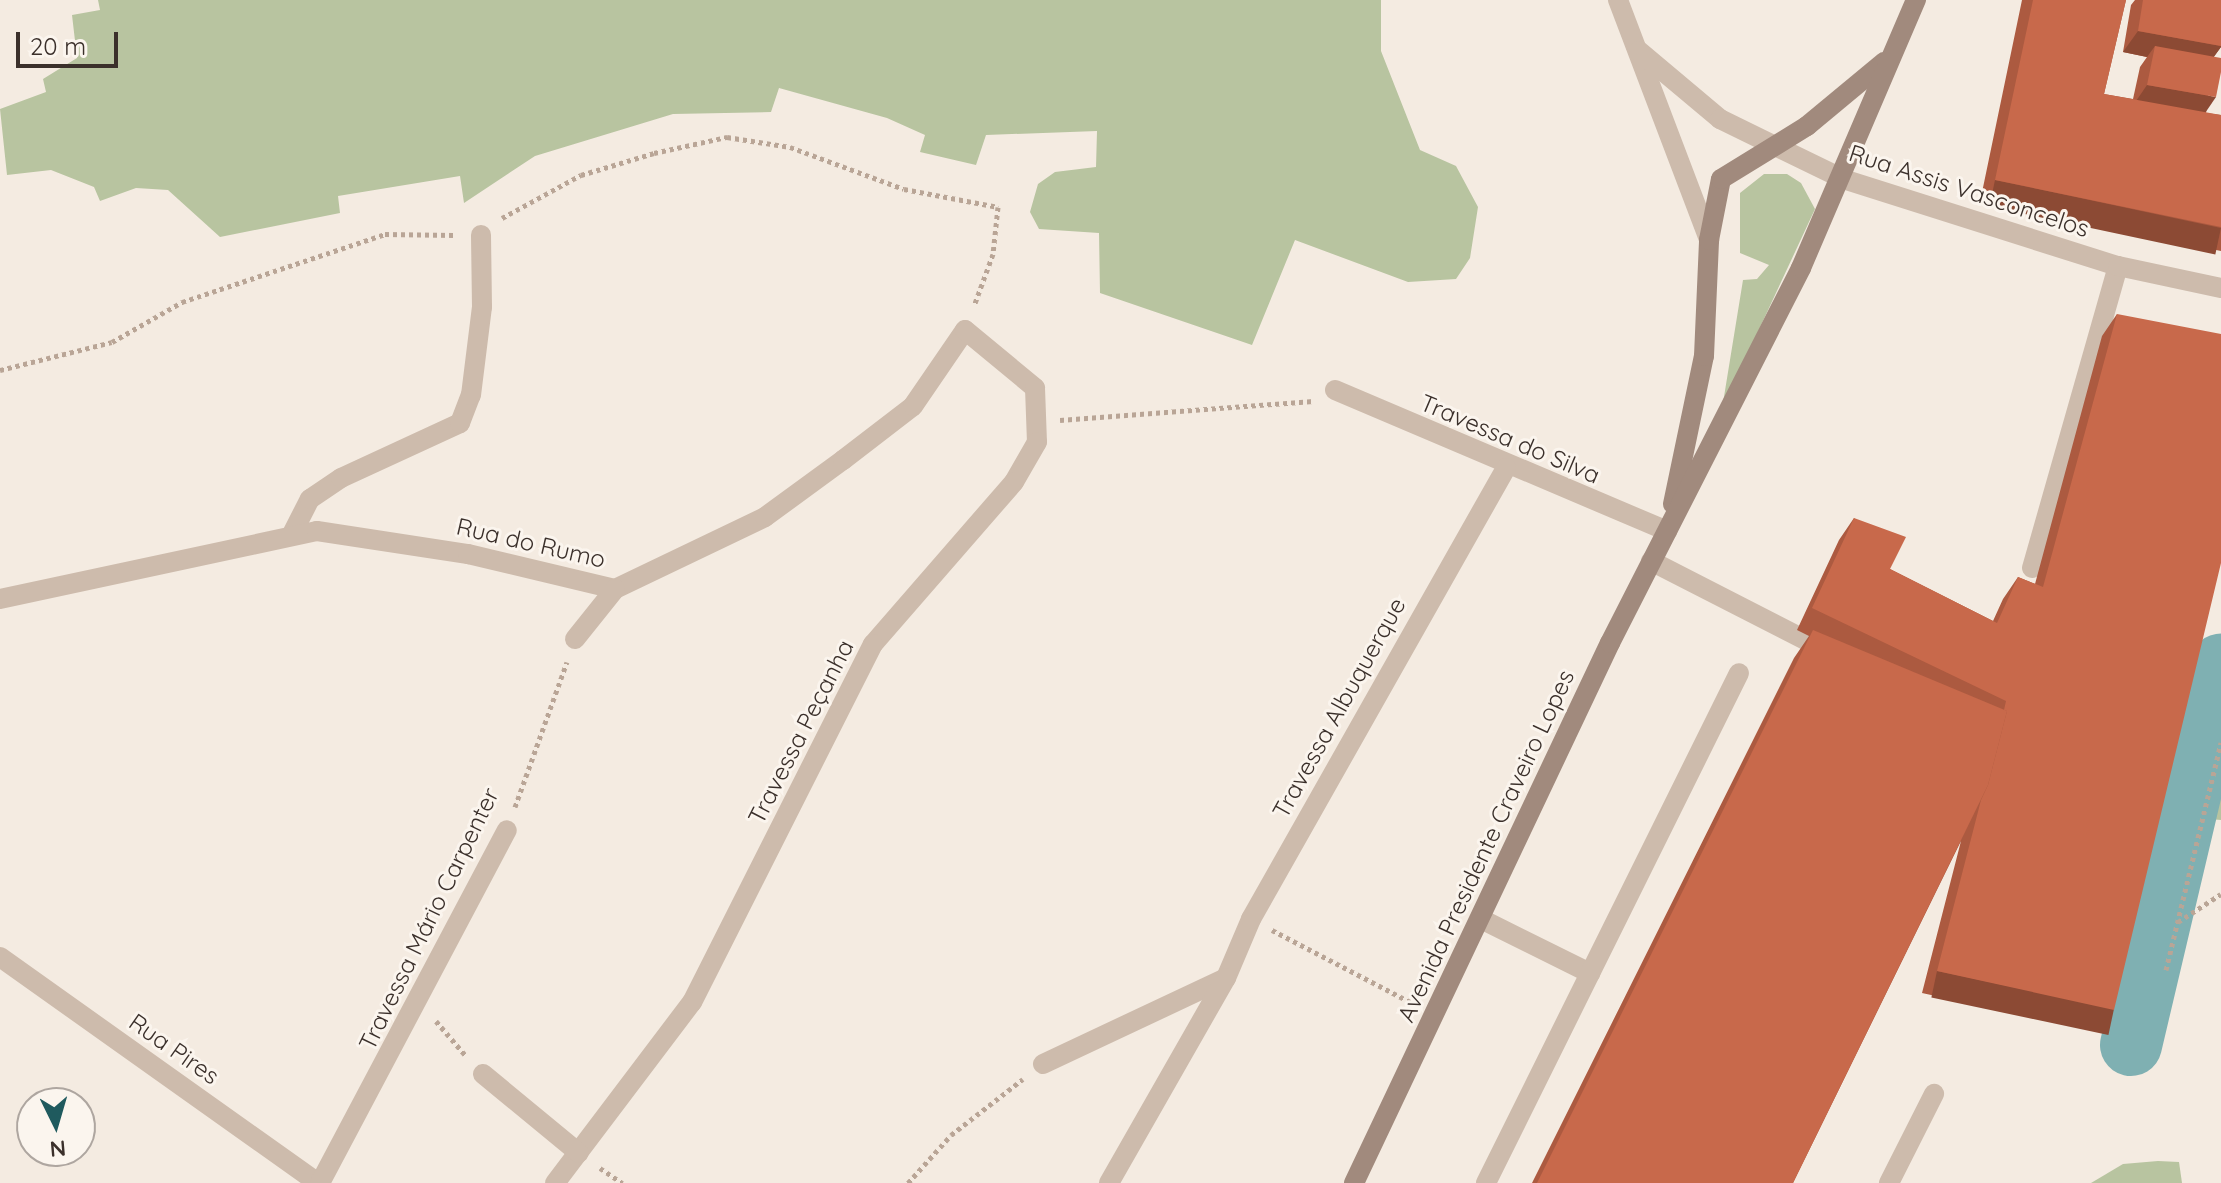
<!DOCTYPE html>
<meta charset="utf-8">
<style>
body{margin:0}
#map{position:relative;width:2221px;height:1183px;overflow:hidden;background:#f4ebe1;font-family:Quicksand,sans-serif}
div>[style]{position:absolute}
.green>*{inset:0;background:#b8c4a0}
.river>*{height:62px;margin:-31px;padding:0 31px;transform-origin:31px;border-radius:31px;background:#7fb0b2}
.path>*{height:5px;margin-top:-2.5px;transform-origin:0;background:repeating-linear-gradient(90deg,#b9a596 0 4px,transparent 0 8px)}
.service>*{height:20px;margin:-10px;padding:0 10px;transform-origin:10px;border-radius:10px;background:#cdbbac}
.minor>*{height:20px;margin:-10px;padding:0 10px;transform-origin:10px;border-radius:10px;background:#cdbbac}
.tertiary>*{height:20px;margin:-10px;padding:0 10px;transform-origin:10px;border-radius:10px;background:#cdbbac}
.secondary>*{height:20px;margin:-10px;padding:0 10px;transform-origin:10px;border-radius:10px;background:#a18a7d}
.wall>*{inset:0;background:#ac5a40}
.shaded-wall>*{inset:0;background:#8c4a34;transform-origin:0 0}
.building>*{inset:0;background:#c8694b}
span{translate:-50% -50%;white-space:nowrap;text-align:center;line-height:1.15;-webkit-text-stroke:6px #fbf5ee;paint-order:stroke}
.street-label{font-size:24px;color:#3b302b}
.north{position:absolute;left:16px;top:1087px;width:80px;height:80px;box-sizing:border-box;background:#fbf5ee;border:2px solid #aea6a0;border-radius:50%;rotate:175deg;font-size:22px;font-weight:700;line-height:32px;text-align:center;color:#3b302b}
.north::after{content:'';display:block;margin:auto;width:28px;height:36px;background:#1f5a5e;clip-path:polygon(50% 0,100% 100%,50% 72%,0 100%)}
.scale{position:absolute;left:16px;top:32px;width:102px;height:36px;box-sizing:border-box;border:4px solid #3b302b;border-top:0;padding-left:10px;font-size:24px;line-height:28px;white-space:nowrap;color:#3b302b;-webkit-text-stroke:6px #fbf5ee;paint-order:stroke}
</style>
<div id="map">
<div class="green">
<i style="clip-path:polygon(98px 0,1381px 0,1381px 51px,1420px 150px,1456px 166px,1478px 207px,1470px 258px,1456px 279px,1408px 282px,1295px 240px,1252px 345px,1100px 293px,1099px 233px,1039px 229px,1030px 212px,1038px 184px,1055px 172px,1096px 167px,1097px 131px,986px 135px,976px 165px,920px 152px,925px 135px,887px 118px,779px 88px,771px 112px,673px 114px,535px 156px,464px 203px,460px 176px,338px 196px,340px 213px,220px 237px,168px 190px,136px 188px,100px 201px,94px 187px,51px 170px,7px 175px,0 109px,46px 92px,43px 79px,77px 58px,72px 15px,100px 10px)"></i>
<i style="clip-path:polygon(1764px 174px,1787px 174px,1801px 183px,1815px 209px,1722px 409px,1743px 280px,1757px 279px,1769px 265px,1740px 253px,1740px 193px)"></i>
<i style="clip-path:polygon(2221px 665px,2221px 820px,2185px 817px)"></i>
<i style="clip-path:polygon(2158px 1161px,2179px 1162px,2182px 1183px,2091px 1183px,2123px 1164px)"></i>
</div>
<div class="river">
<i style="left:2131px;top:1045px;width:391px;rotate:-76.7deg"></i>
</div>
<div class="path">
<i style="left:502px;top:218px;width:90px;rotate:-28.6deg"></i>
<i style="left:581px;top:175px;width:76px;rotate:-16.8deg"></i>
<i style="left:654px;top:153px;width:75px;rotate:-12.4deg"></i>
<i style="left:727px;top:137px;width:64px;rotate:9deg"></i>
<i style="left:790px;top:147px;width:121px;rotate:20.2deg"></i>
<i style="left:904px;top:189px;width:96px;rotate:10.8deg"></i>
<i style="left:998px;top:207px;width:47px;rotate:96.1deg"></i>
<i style="left:993px;top:254px;width:55px;rotate:110.1deg"></i>
<i style="left:0;top:370px;width:115px;rotate:-14deg"></i>
<i style="left:112px;top:342px;width:81px;rotate:-29.7deg"></i>
<i style="left:182px;top:302px;width:214px;rotate:-18.5deg"></i>
<i style="left:385px;top:234px;width:69px;rotate:0.8deg"></i>
<i style="left:1060px;top:420px;width:254px;rotate:-4.3deg"></i>
<i style="left:515px;top:807px;width:154px;rotate:-70.3deg"></i>
<i style="left:2178px;top:922px;width:51px;rotate:-33.1deg"></i>
<i style="left:1272px;top:930px;width:158px;rotate:27.5deg"></i>
<i style="left:2166px;top:970px;width:234px;rotate:-76.4deg"></i>
<i style="left:436px;top:1021px;width:46px;rotate:49.4deg"></i>
<i style="left:600px;top:1168px;width:27px;rotate:34deg"></i>
<i style="left:908px;top:1183px;width:64px;rotate:-48.1deg"></i>
<i style="left:951px;top:1135px;width:91px;rotate:-37.9deg"></i>
</div>
<div class="service">
<i style="left:1651px;top:561px;width:200px;rotate:27.1deg"></i>
<i style="left:2032px;top:568px;width:314px;rotate:-74.1deg"></i>
<i style="left:1481px;top:919px;width:122px;rotate:26.4deg"></i>
<i style="left:1486px;top:1183px;width:569px;rotate:-63.61deg"></i>
<i style="left:1889px;top:1183px;width:100px;rotate:-63.2deg"></i>
</div>
<div class="minor">
<i style="left:1335px;top:390px;width:361px;rotate:23deg"></i>
<i style="left:293px;top:532px;width:37px;rotate:-63deg"></i>
<i style="left:310px;top:499px;width:37px;rotate:-34deg"></i>
<i style="left:341px;top:478px;width:131px;rotate:-24.8deg"></i>
<i style="left:460px;top:423px;width:30px;rotate:-69deg"></i>
<i style="left:471px;top:395px;width:89px;rotate:-82.9deg"></i>
<i style="left:482px;top:307px;width:72px;rotate:-90.8deg"></i>
<i style="left:0;top:599px;width:324px;rotate:-12.1deg"></i>
<i style="left:317px;top:531px;width:153px;rotate:8.7deg"></i>
<i style="left:468px;top:554px;width:151px;rotate:13.4deg"></i>
<i style="left:615px;top:589px;width:166px;rotate:-25.6deg"></i>
<i style="left:765px;top:517px;width:97px;rotate:-36.2deg"></i>
<i style="left:843px;top:460px;width:88px;rotate:-37.6deg"></i>
<i style="left:913px;top:406px;width:92px;rotate:-55.6deg"></i>
<i style="left:965px;top:330px;width:91px;rotate:39.6deg"></i>
<i style="left:1035px;top:388px;width:54px;rotate:87.9deg"></i>
<i style="left:1037px;top:442px;width:46px;rotate:119.9deg"></i>
<i style="left:1014px;top:482px;width:215px;rotate:131deg"></i>
<i style="left:873px;top:644px;width:401px;rotate:116.8deg"></i>
<i style="left:692px;top:1002px;width:227px;rotate:127.1deg"></i>
<i style="left:575px;top:639px;width:64px;rotate:-51.3deg"></i>
<i style="left:0;top:957px;width:390px;rotate:35.4deg"></i>
<i style="left:1043px;top:1064px;width:202px;rotate:-25.2deg"></i>
<i style="left:1226px;top:978px;width:64px;rotate:-67deg"></i>
<i style="left:1251px;top:919px;width:518px;rotate:-60.52deg"></i>
<i style="left:483px;top:1074px;width:124px;rotate:39.5deg"></i>
<i style="left:320px;top:1183px;width:399px;rotate:-62.1deg"></i>
<i style="left:1109px;top:1183px;width:236px;rotate:-60.3deg"></i>
</div>
<div class="tertiary">
<i style="left:1618px;top:0;width:257px;rotate:69.2deg"></i>
<i style="left:1639px;top:51px;width:106px;rotate:40deg"></i>
<i style="left:1720px;top:119px;width:137px;rotate:26deg"></i>
<i style="left:1843px;top:179px;width:288px;rotate:17.6deg"></i>
<i style="left:2118px;top:266px;width:105px;rotate:12.1deg"></i>
</div>
<div class="secondary">
<i style="left:1673px;top:504px;width:151px;rotate:-78.2deg"></i>
<i style="left:1704px;top:356px;width:116px;rotate:-87.5deg"></i>
<i style="left:1709px;top:240px;width:62px;rotate:-78.9deg"></i>
<i style="left:1721px;top:179px;width:101px;rotate:-31.6deg"></i>
<i style="left:1807px;top:126px;width:100px;rotate:-39.7deg"></i>
<i style="left:1354px;top:1183px;width:598px;rotate:-64.64deg"></i>
<i style="left:1610px;top:643px;width:421px;rotate:-63deg"></i>
<i style="left:1801px;top:268px;width:292px;rotate:-66.8deg"></i>
</div>
<div class="wall">
<i style="clip-path:polygon(2022px 0,2126px 0,2104px 94px,2133px 99px,2140px 67px,2147px 57px,2123px 52px,2131px 5px,2135px 0,2221px 0,2221px 47px,2214px 56px,2206px 113px,2221px 115px,2221px 251px,1980px 202px)"></i>
<i style="clip-path:polygon(2117px 314px,2099px 1032px,1922px 993px,1961px 841px,1793px 1183px,1532px 1183px,1794px 658px,1809px 636px,1797px 630px,1839px 540px,1854px 518px,1890px 569px,1993px 621px,2003px 599px,2018px 577px,2035px 584px,2102px 336px)"></i>
</div>
<div class="shaded-wall">
<i style="clip-path:polygon(2138px 31px,2221px 46px,2221px 47px,2206px 68px,2155px 46px,2147px 57px,2123px 52px)"></i>
<i style="clip-path:polygon(2147px 85px,2216px 97px,2201px 119px,2132px 107px)"></i>
<i style="left:1995px;top:180px;width:231px;height:27px;rotate:12deg"></i>
<i style="left:1937px;top:971px;width:181px;height:27px;rotate:12deg"></i>
</div>
<div class="building">
<i style="clip-path:polygon(2033px 0,2126px 0,2104px 94px,2221px 115px,2221px 227px,1995px 180px)"></i>
<i style="clip-path:polygon(2143px 0,2221px 0,2221px 46px,2138px 31px)"></i>
<i style="clip-path:polygon(2155px 46px,2221px 58px,2221px 72px,2216px 97px,2147px 85px)"></i>
<i style="clip-path:polygon(2117px 314px,2221px 334px,2221px 563px,2114px 1010px,1937px 971px,1981px 800px,1988px 785px,2007px 711px,2004px 710px,2006px 701px,1812px 608px,1854px 518px,1906px 537px,1890px 569px,1997px 623px,2018px 577px,2043px 587px)"></i>
<i style="clip-path:polygon(1813px 630px,2007px 711px,1988px 785px,1793px 1183px,1537px 1183px)"></i>
</div>
<div class="street-label">
<span style="left:1969px;top:191px;rotate:18deg">Rua Assis Vasconcelos</span>
<span style="left:1510px;top:439px;rotate:23deg">Travessa do Silva</span>
<span style="left:531px;top:543px;rotate:13deg">Rua do Rumo</span>
<span style="left:1339px;top:708px;rotate:-61deg">Travessa Albuquerque</span>
<span style="left:801px;top:732px;rotate:-63deg">Travessa Peçanha</span>
<span style="left:1486px;top:846px;rotate:-65deg">Avenida Presidente Craveiro Lopes</span>
<span style="left:429px;top:919px;rotate:-64deg">Travessa Mário Carpenter</span>
<span style="left:174px;top:1049px;rotate:35deg">Rua Pires</span>
</div>
<div class="north">N</div>
<div class="scale">20 m</div>
</div>
